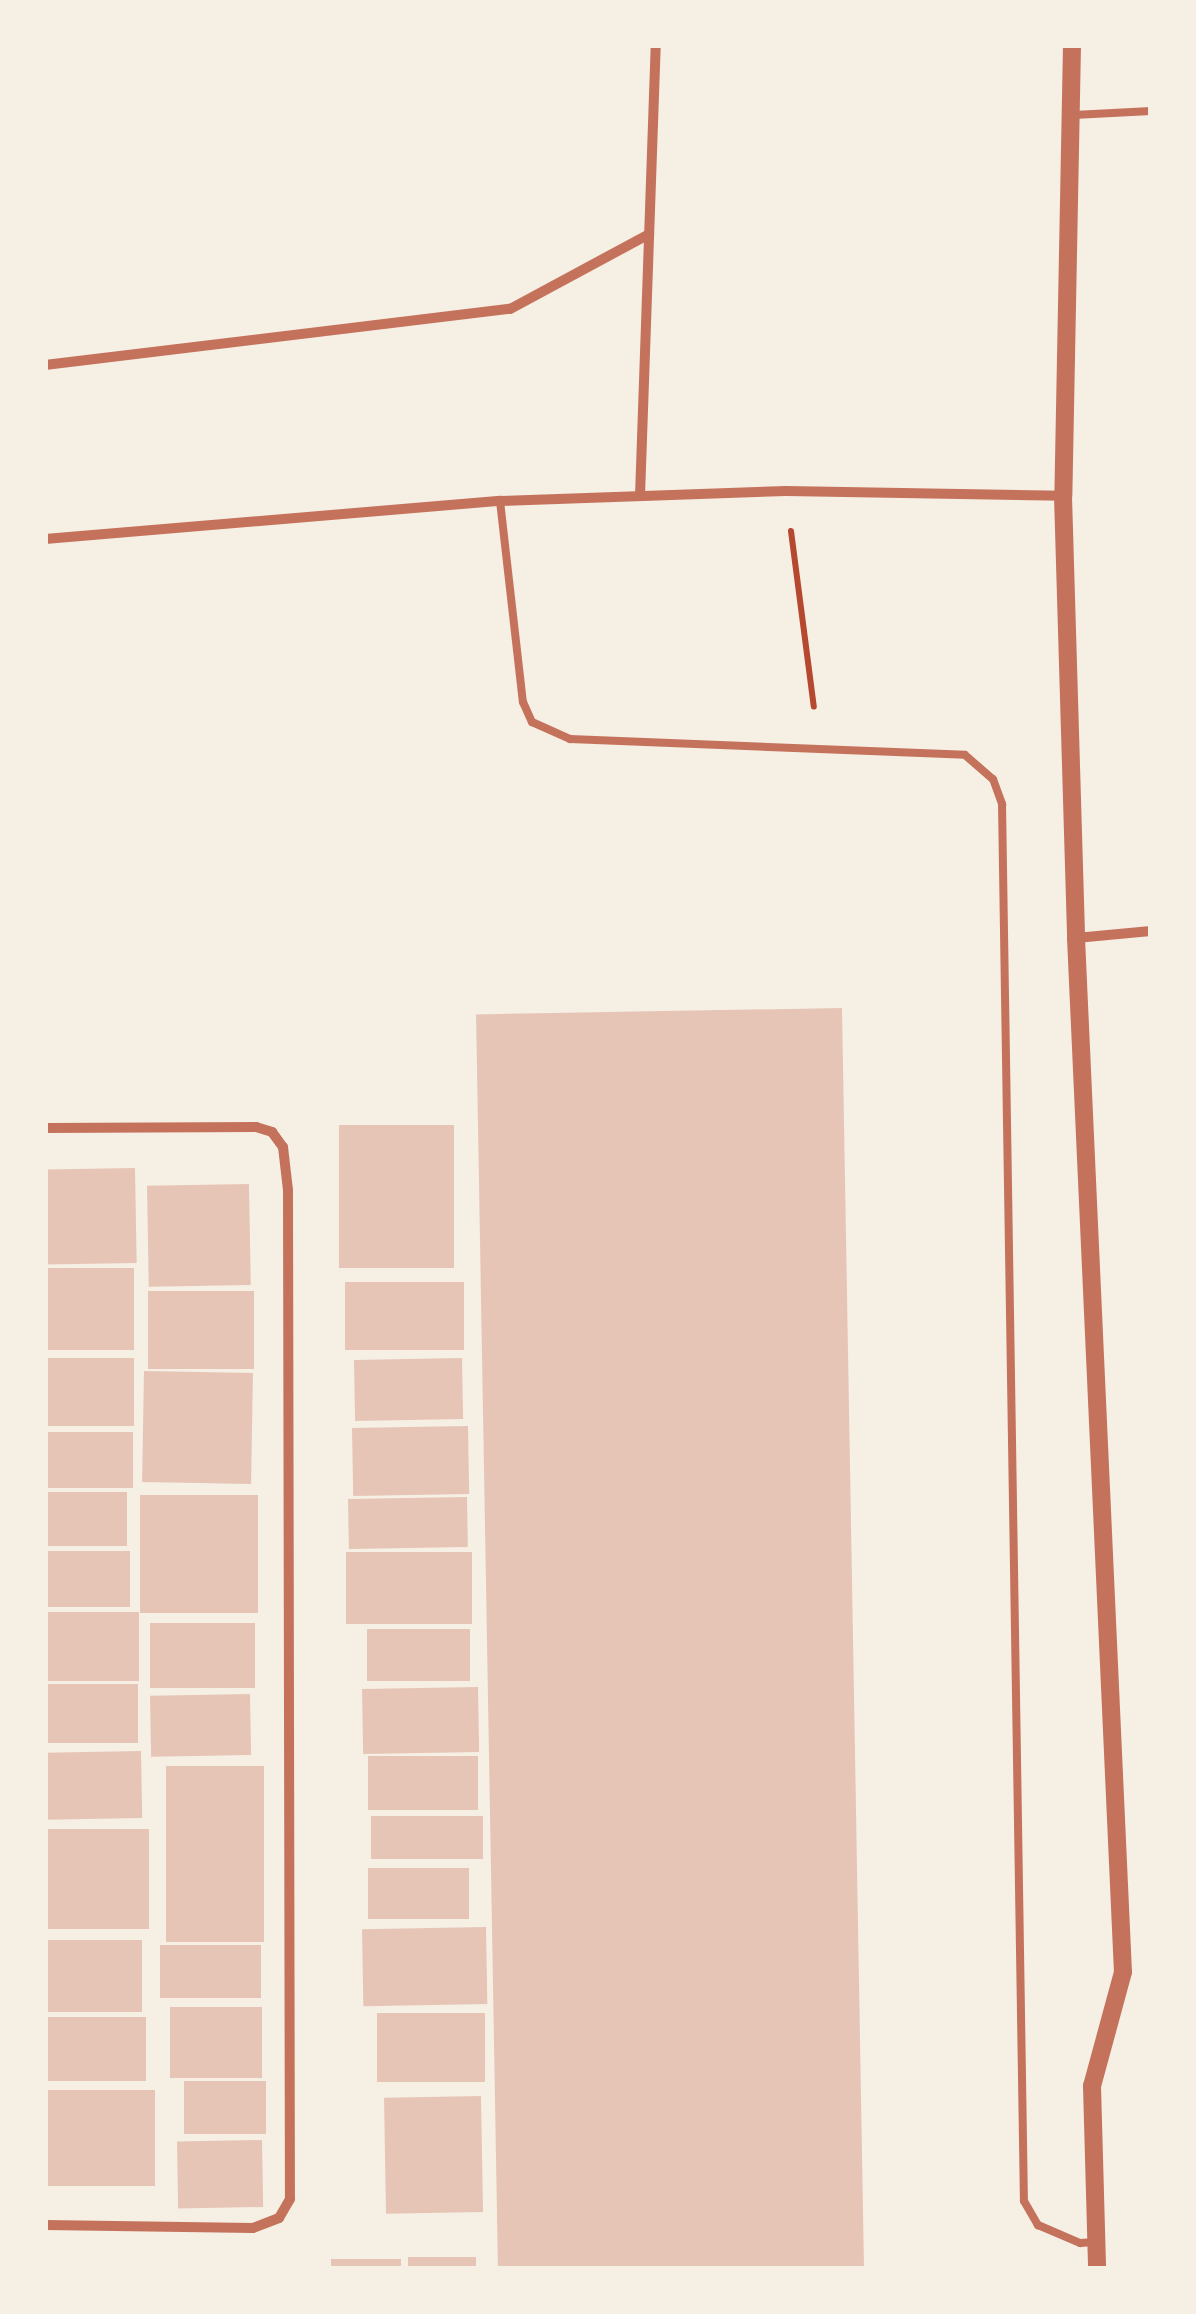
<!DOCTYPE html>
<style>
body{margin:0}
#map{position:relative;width:1196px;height:2314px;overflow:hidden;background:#f6efe4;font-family:Poppins,sans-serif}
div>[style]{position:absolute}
.building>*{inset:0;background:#e6c5b7;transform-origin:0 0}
.path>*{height:6px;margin:-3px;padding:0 3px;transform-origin:3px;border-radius:3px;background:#b5482f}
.service>*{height:8px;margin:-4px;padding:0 4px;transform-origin:4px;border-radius:4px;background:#c5725c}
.minor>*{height:10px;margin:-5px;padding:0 5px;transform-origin:5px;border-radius:5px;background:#c5725c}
.tertiary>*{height:18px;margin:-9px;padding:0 9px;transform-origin:9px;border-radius:9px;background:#c5725c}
span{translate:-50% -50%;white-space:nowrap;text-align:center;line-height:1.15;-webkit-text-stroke:10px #f6efe4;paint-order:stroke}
.frame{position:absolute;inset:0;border:48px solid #f6efe4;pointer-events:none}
</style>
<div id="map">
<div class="building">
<i style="left:842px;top:1008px;width:1261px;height:366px;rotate:89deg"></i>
<i style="left:454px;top:1125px;width:143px;height:115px;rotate:90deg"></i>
<i style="left:135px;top:1168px;width:95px;height:90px;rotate:89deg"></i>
<i style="left:249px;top:1184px;width:101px;height:102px;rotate:89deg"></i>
<i style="left:45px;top:1268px;width:89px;height:82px"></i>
<i style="left:345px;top:1282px;width:119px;height:68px"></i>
<i style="left:254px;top:1291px;width:78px;height:106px;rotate:90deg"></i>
<i style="left:45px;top:1358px;width:89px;height:68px"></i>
<i style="left:462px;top:1358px;width:61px;height:108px;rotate:89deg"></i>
<i style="left:144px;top:1371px;width:109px;height:111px;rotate:1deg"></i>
<i style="left:468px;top:1426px;width:68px;height:116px;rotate:89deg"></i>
<i style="left:45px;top:1432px;width:88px;height:56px"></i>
<i style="left:127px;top:1492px;width:54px;height:82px;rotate:90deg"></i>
<i style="left:258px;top:1495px;width:118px;height:118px;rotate:90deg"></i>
<i style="left:467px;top:1497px;width:50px;height:119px;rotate:89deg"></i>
<i style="left:130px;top:1551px;width:56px;height:85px;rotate:90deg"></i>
<i style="left:472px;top:1552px;width:72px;height:126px;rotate:90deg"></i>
<i style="left:45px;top:1612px;width:94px;height:69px"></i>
<i style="left:150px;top:1623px;width:105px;height:65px"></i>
<i style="left:367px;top:1629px;width:103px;height:52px"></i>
<i style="left:45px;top:1684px;width:93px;height:59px"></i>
<i style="left:478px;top:1687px;width:65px;height:116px;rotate:89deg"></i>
<i style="left:250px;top:1694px;width:61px;height:100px;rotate:89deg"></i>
<i style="left:141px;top:1751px;width:67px;height:96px;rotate:89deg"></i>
<i style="left:368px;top:1756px;width:110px;height:54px"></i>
<i style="left:264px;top:1766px;width:176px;height:98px;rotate:90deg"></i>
<i style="left:483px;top:1816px;width:43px;height:112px;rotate:90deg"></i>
<i style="left:149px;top:1829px;width:100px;height:104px;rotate:90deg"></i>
<i style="left:368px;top:1868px;width:101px;height:51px"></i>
<i style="left:486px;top:1927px;width:77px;height:124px;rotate:89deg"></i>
<i style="left:142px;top:1940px;width:72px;height:97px;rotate:90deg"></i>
<i style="left:261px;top:1945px;width:53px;height:101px;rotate:90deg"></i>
<i style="left:170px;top:2007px;width:92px;height:71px"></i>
<i style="left:485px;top:2013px;width:69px;height:108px;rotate:90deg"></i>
<i style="left:146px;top:2017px;width:64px;height:101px;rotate:90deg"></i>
<i style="left:184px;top:2081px;width:82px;height:53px"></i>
<i style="left:45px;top:2090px;width:110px;height:96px"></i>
<i style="left:481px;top:2096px;width:116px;height:97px;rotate:89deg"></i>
<i style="left:262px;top:2140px;width:67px;height:85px;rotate:89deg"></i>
<i style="left:408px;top:2257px;width:68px;height:12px"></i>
<i style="left:331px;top:2259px;width:70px;height:10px"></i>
</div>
<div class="path">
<i style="left:791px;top:531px;width:177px;rotate:82.6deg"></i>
</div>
<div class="service">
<i style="left:1074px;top:115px;width:77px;rotate:-3deg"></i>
<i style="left:500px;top:501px;width:202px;rotate:83.5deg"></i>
<i style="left:523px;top:702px;width:22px;rotate:66deg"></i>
<i style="left:532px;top:722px;width:42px;rotate:24.1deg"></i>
<i style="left:570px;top:739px;width:395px;rotate:2.3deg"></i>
<i style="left:965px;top:755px;width:37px;rotate:41deg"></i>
<i style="left:993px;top:779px;width:27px;rotate:70deg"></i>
<i style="left:1002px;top:804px;width:1397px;rotate:89.1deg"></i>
<i style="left:1024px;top:2201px;width:28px;rotate:60deg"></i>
<i style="left:1038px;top:2225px;width:46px;rotate:23.2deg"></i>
<i style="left:1080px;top:2243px;width:15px;rotate:-4deg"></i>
</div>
<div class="minor">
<i style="left:45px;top:365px;width:468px;rotate:-6.9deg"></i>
<i style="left:510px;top:309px;width:158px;rotate:-28.3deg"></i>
<i style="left:640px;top:496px;width:451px;rotate:-88deg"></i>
<i style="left:45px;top:539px;width:457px;rotate:-4.8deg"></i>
<i style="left:500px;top:501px;width:286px;rotate:-2deg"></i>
<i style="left:786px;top:491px;width:277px;rotate:1deg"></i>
<i style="left:1076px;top:938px;width:75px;rotate:-5.3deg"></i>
<i style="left:45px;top:1128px;width:211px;rotate:-0.3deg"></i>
<i style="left:256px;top:1127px;width:17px;rotate:17deg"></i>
<i style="left:272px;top:1132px;width:19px;rotate:54deg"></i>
<i style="left:283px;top:1147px;width:43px;rotate:83.4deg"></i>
<i style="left:288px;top:1190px;width:1009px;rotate:89.89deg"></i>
<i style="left:290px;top:2199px;width:22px;rotate:120deg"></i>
<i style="left:279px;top:2218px;width:28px;rotate:159deg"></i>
<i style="left:253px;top:2228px;width:208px;rotate:-179.2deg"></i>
</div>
<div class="tertiary">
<i style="left:1072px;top:45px;width:451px;rotate:91.1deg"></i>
<i style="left:1063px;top:496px;width:442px;rotate:88.3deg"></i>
<i style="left:1076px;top:938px;width:1035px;rotate:87.4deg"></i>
<i style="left:1123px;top:1972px;width:118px;rotate:105.2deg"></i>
<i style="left:1092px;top:2086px;width:183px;rotate:88.4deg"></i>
</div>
<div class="frame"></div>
</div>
